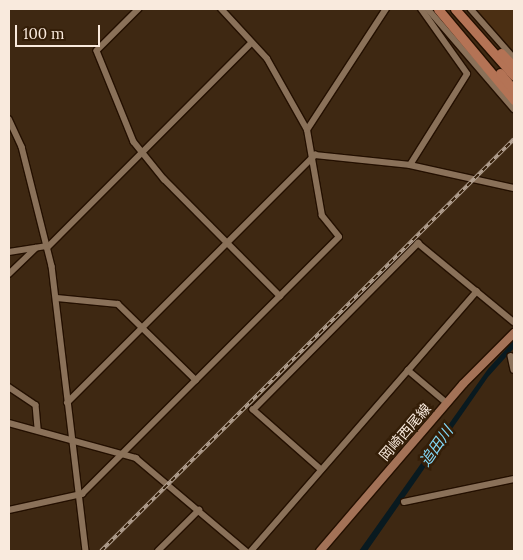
<!DOCTYPE html>
<meta charset="utf-8">
<style>
body{margin:0}
#map{position:relative;width:523px;height:560px;overflow:hidden;background:#3e2812;font-family:Lora,"Noto Sans JP",serif}
div>[style]{position:absolute}
.built>*{inset:0;background:#4b2f13}
.water>*{inset:0;background:#091a20}
.roads{filter:drop-shadow(1px 0 #241000) drop-shadow(-1px 0 #241000) drop-shadow(0 1px #241000) drop-shadow(0 -1px #241000)}
.minor>*{height:5.5px;margin:-2.75px;padding:0 2.75px;transform-origin:2.75px;border-radius:2.75px;background:#8a7159}
.major>*{height:8px;margin:-4px;padding:0 4px;transform-origin:4px;border-radius:4px;background:#a37257}
.highway>*{height:9px;margin:-4.5px;padding:0 4.5px;transform-origin:4.5px;border-radius:4.5px;background:#b47355}
.rail>*{height:4px;margin-top:-2px;transform-origin:0;background:repeating-linear-gradient(90deg,#341e08 0 5.5px,#b4a292 0 11px);box-sizing:border-box;border-block:1px solid #b4a292}
span{translate:-50% -50%;white-space:nowrap;text-align:center;line-height:1.15;-webkit-text-stroke:5px #341e08;paint-order:stroke}
.street-label{font-size:14px;color:#f9eadd}
.water-label{font-size:15px;color:#82d8f8;font-style:italic}
.frame{position:absolute;inset:0;border:10px solid #f9eadd;pointer-events:none}
.scale{position:absolute;left:15px;top:25px;width:85px;height:22px;box-sizing:border-box;border:2px solid #f9eadd;border-top:0;padding-left:6px;font-size:15px;line-height:18px;white-space:nowrap;color:#f9eadd;-webkit-text-stroke:4px #341e08;paint-order:stroke}
</style>
<div id="map">
<div class="built">
<i style="clip-path:polygon(476px 9px,514px 9px,514px 52px)"></i>
</div>
<div class="water">
<i style="clip-path:polygon(514px 340px,514px 348px,488px 377px,367px 551px,359px 551px,488px 369px)"></i>
</div>
<div class="roads">
<div class="minor">
<i style="left:139px;top:9px;width:59px;rotate:135deg"></i>
<i style="left:97px;top:51px;width:98px;rotate:67.9deg"></i>
<i style="left:134px;top:142px;width:48px;rotate:51deg"></i>
<i style="left:164px;top:179px;width:165px;rotate:45.2deg"></i>
<i style="left:428px;top:9px;width:132px;rotate:49.3deg"></i>
<i style="left:471px;top:9px;width:65px;rotate:48.7deg"></i>
<i style="left:9px;top:119px;width:31px;rotate:65deg"></i>
<i style="left:22px;top:147px;width:123px;rotate:75.9deg"></i>
<i style="left:52px;top:266px;width:287px;rotate:83.2deg"></i>
<i style="left:307px;top:130px;width:145px;rotate:-56.9deg"></i>
<i style="left:410px;top:165px;width:107px;rotate:-57.9deg"></i>
<i style="left:467px;top:74px;width:80px;rotate:-125.3deg"></i>
<i style="left:47px;top:248px;width:289px;rotate:-45.1deg"></i>
<i style="left:9px;top:252px;width:37px;rotate:-9deg"></i>
<i style="left:9px;top:274px;width:37px;rotate:-44deg"></i>
<i style="left:57px;top:298px;width:61px;rotate:5.6deg"></i>
<i style="left:118px;top:304px;width:109px;rotate:44.3deg"></i>
<i style="left:511px;top:356px;width:14px;rotate:78deg"></i>
<i style="left:408px;top:370px;width:51px;rotate:40.2deg"></i>
<i style="left:9px;top:387px;width:32px;rotate:34deg"></i>
<i style="left:36px;top:405px;width:25px;rotate:85deg"></i>
<i style="left:67px;top:403px;width:351px;rotate:-45deg"></i>
<i style="left:315px;top:155px;width:96px;rotate:6deg"></i>
<i style="left:410px;top:165px;width:107px;rotate:12.5deg"></i>
<i style="left:9px;top:423px;width:132px;rotate:15.4deg"></i>
<i style="left:136px;top:458px;width:144px;rotate:40.2deg"></i>
<i style="left:321px;top:470px;width:91px;rotate:-138.6deg"></i>
<i style="left:253px;top:410px;width:235px;rotate:-45.3deg"></i>
<i style="left:418px;top:243px;width:124px;rotate:39.5deg"></i>
<i style="left:404px;top:502px;width:112px;rotate:-11.8deg"></i>
<i style="left:9px;top:510px;width:75px;rotate:-12.4deg"></i>
<i style="left:82px;top:494px;width:363px;rotate:-45deg"></i>
<i style="left:339px;top:237px;width:27px;rotate:-129deg"></i>
<i style="left:322px;top:216px;width:87px;rotate:-99.9deg"></i>
<i style="left:307px;top:130px;width:81px;rotate:-119.4deg"></i>
<i style="left:267px;top:59px;width:68px;rotate:-132.6deg"></i>
<i style="left:158px;top:551px;width:58px;rotate:-45deg"></i>
<i style="left:251px;top:551px;width:344px;rotate:-49deg"></i>
</div>
<div class="major">
<i style="left:320px;top:551px;width:220px;rotate:-49.4deg"></i>
<i style="left:463px;top:384px;width:72px;rotate:-45deg"></i>
</div>
<div class="highway">
<i style="left:438px;top:9px;width:119px;rotate:50.1deg"></i>
<i style="left:455px;top:9px;width:89px;rotate:48.6deg"></i>
<i style="left:501px;top:53px;width:19px;rotate:47deg"></i>
<i style="left:500px;top:73px;width:22px;rotate:51deg"></i>
</div>
</div>
<div class="rail">
<i style="left:101px;top:551px;width:583px;rotate:-44.93deg"></i>
</div>
<div class="street-label">
<span style="left:405px;top:432px;rotate:-49deg">岡崎西尾線</span>
</div>
<div class="water-label">
<span style="left:436px;top:446px;rotate:-55deg">追田川</span>
</div>
<div class="frame"></div>
<div class="scale">100 m</div>
</div>
